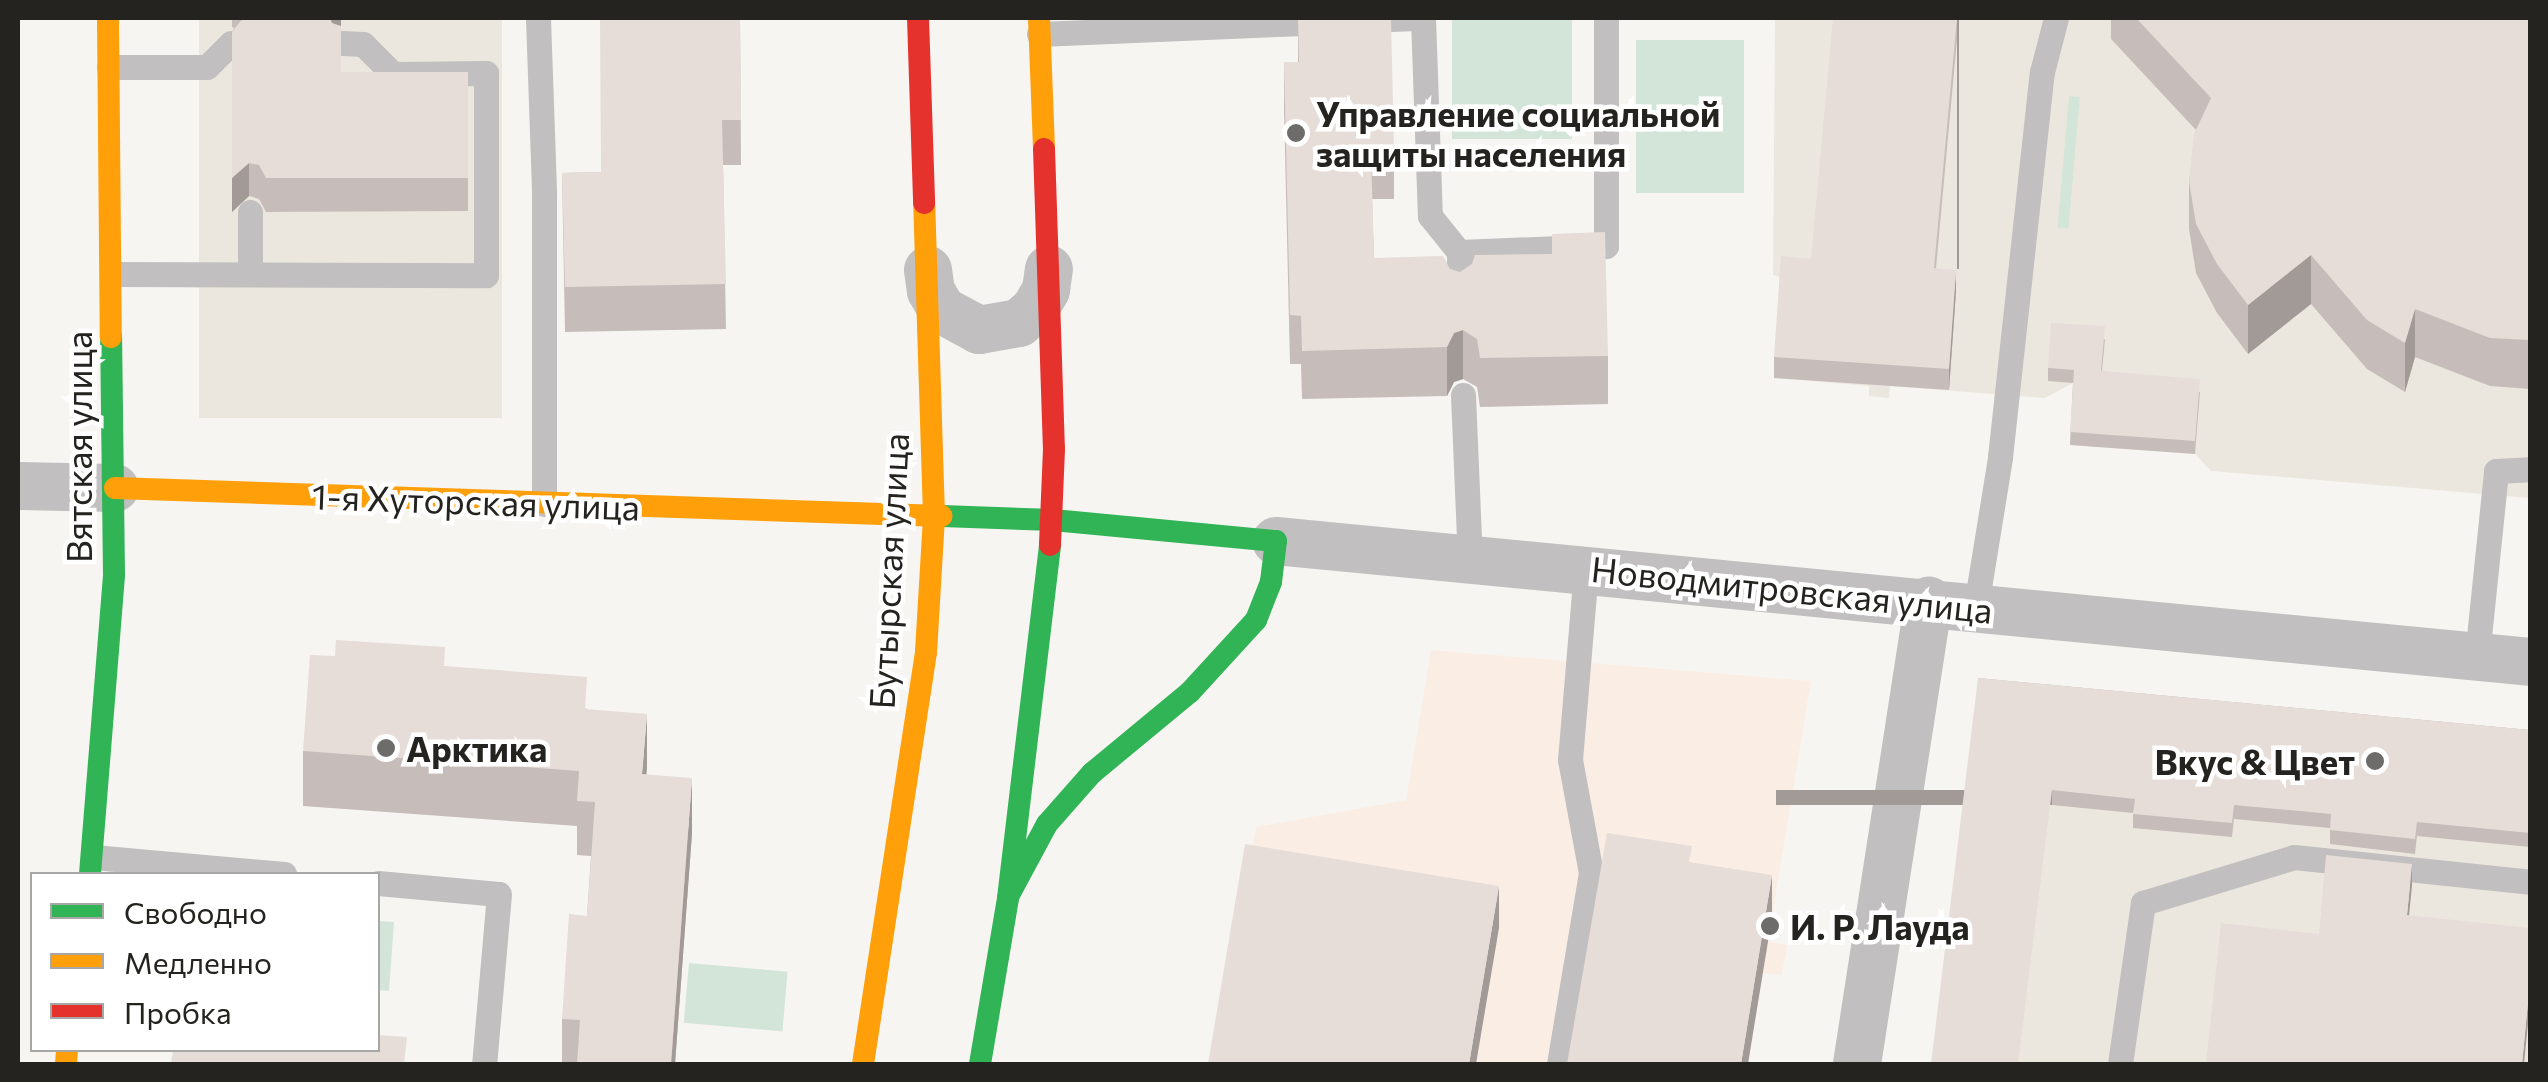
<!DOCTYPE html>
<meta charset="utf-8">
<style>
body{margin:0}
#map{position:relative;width:2548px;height:1082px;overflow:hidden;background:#f7f5f2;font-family:Commissioner,sans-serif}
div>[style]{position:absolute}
.built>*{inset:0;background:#ece7de;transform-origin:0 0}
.education>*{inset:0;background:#faeee4}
.green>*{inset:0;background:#d3e5d9;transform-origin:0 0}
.lane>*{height:25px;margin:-12.5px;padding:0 12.5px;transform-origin:12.5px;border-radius:12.5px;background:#c1bfbf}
.street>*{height:48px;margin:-24px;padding:0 24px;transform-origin:24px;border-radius:24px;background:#c1bfbf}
.fast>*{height:22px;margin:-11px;padding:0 11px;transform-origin:11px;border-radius:11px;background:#30b455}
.slow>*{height:22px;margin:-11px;padding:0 11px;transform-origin:11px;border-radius:11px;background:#ff9f0a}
.jam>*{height:22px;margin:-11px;padding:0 11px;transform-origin:11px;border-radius:11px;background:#e5322d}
.wall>*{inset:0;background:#c6bdba}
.shaded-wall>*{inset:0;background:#a19a97;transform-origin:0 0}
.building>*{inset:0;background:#e6dcd8}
.dots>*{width:28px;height:28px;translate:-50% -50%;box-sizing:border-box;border:5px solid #fff;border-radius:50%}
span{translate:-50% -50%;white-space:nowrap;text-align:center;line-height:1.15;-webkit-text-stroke:9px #fff;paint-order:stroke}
.poi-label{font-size:35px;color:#242320;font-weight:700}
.left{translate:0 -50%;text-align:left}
.right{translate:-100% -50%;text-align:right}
.street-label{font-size:35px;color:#242320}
.frame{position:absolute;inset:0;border:20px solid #242320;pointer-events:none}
.legend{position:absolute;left:30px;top:872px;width:350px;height:180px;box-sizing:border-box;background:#fff;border:2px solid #a7a7a6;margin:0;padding:12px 18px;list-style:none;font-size:30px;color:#242320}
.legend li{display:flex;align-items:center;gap:20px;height:50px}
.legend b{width:50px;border:2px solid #a7a7a6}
</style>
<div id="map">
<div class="built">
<i style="left:199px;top:18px;width:303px;height:400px"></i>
<i style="clip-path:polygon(1775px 18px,2530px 18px,2530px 498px,2211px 471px,2195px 454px,2070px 445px,2073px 383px,2045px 398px,1890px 386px,1889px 398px,1869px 396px,1869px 386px,1774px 378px,1780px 277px,1773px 275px)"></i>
<i style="clip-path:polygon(1978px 693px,2530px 745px,2530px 1064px,1933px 1064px)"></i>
</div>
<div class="education">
<i style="clip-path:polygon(1431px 650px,1811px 681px,1768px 941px,1787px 945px,1782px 975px,1763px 973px,1747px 1064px,1215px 1064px,1256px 827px,1406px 800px)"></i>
</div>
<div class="green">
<i style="left:1452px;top:18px;width:120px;height:121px"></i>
<i style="left:1636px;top:40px;width:108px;height:153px"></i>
<i style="left:2069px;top:96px;width:11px;height:132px;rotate:5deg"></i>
<i style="clip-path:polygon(378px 921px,394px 922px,389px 991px,378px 990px)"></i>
<i style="left:689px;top:963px;width:99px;height:60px;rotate:5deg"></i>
</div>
<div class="lane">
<i style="left:538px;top:18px;width:175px;rotate:88deg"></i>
<i style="left:544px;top:193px;width:311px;rotate:90deg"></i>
<i style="left:1423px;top:18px;width:198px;rotate:88deg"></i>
<i style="left:1430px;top:216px;width:46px;rotate:51.1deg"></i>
<i style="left:1459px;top:252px;width:17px;rotate:90deg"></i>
<i style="left:1390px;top:19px;width:33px;rotate:-2deg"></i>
<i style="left:1039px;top:34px;width:258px;rotate:-2.4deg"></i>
<i style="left:109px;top:67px;width:98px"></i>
<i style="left:207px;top:67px;width:34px;rotate:-45deg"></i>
<i style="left:1459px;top:252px;width:147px;rotate:-2.3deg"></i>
<i style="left:1606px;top:246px;width:228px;rotate:-90deg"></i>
<i style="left:112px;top:274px;width:374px;rotate:0.2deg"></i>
<i style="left:486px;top:275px;width:202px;rotate:-90deg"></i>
<i style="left:486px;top:73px;width:93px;rotate:179.4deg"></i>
<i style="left:393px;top:74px;width:42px;rotate:-135deg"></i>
<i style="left:363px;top:44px;width:21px;rotate:-177deg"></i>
<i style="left:250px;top:274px;width:62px;rotate:-90deg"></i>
<i style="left:1463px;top:395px;width:164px;rotate:87.6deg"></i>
<i style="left:1976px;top:606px;width:151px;rotate:-80.8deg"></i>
<i style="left:2000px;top:457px;width:387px;rotate:-83.8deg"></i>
<i style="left:2042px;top:72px;width:56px;rotate:-75.5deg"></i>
<i style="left:2477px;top:656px;width:186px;rotate:-84.1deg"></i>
<i style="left:2496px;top:471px;width:34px;rotate:-3deg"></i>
<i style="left:93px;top:857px;width:192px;rotate:5.1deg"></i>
<i style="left:378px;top:883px;width:121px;rotate:5.2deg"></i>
<i style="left:499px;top:894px;width:171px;rotate:95deg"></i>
<i style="left:1559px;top:1064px;width:194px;rotate:-80.5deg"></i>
<i style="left:1591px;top:873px;width:115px;rotate:-100.5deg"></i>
<i style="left:1570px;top:760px;width:192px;rotate:-85.2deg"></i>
<i style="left:2120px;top:1064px;width:163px;rotate:-81.9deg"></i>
<i style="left:2143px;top:903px;width:158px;rotate:-16.9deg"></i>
<i style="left:2294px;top:857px;width:237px;rotate:6deg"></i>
</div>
<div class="street">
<i style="left:928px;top:270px;width:21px;rotate:82deg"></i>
<i style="left:931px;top:291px;width:22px;rotate:60deg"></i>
<i style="left:942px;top:310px;width:42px;rotate:28.4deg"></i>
<i style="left:979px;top:330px;width:41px;rotate:-9.9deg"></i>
<i style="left:1019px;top:323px;width:21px;rotate:-41deg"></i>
<i style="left:1035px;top:309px;width:22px;rotate:-60deg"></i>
<i style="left:1046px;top:290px;width:21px;rotate:-82deg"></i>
<i style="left:18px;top:486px;width:97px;rotate:1.2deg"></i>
<i style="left:1276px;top:541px;width:1260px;rotate:5.51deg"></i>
<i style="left:1857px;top:1064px;width:469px;rotate:-81.2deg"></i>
</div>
<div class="fast">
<i style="left:942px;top:516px;width:111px;rotate:2.1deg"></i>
<i style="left:1053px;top:520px;width:224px;rotate:5.4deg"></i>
<i style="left:1276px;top:541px;width:41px;rotate:97deg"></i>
<i style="left:1271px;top:582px;width:41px;rotate:111.5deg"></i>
<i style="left:1256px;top:620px;width:98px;rotate:132.5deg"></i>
<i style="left:1190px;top:692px;width:127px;rotate:140.4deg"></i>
<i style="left:1092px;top:773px;width:68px;rotate:131.4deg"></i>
<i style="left:1047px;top:824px;width:81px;rotate:118.2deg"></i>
<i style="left:90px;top:874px;width:300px;rotate:-85.4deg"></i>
<i style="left:114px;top:575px;width:238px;rotate:-90.7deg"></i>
<i style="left:980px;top:1064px;width:168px;rotate:-80.4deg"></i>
<i style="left:1008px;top:898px;width:355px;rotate:-83.2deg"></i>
</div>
<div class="slow">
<i style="left:108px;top:18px;width:319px;rotate:89.5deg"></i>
<i style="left:1039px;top:18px;width:131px;rotate:87.8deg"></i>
<i style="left:115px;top:488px;width:827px;rotate:1.94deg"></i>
<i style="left:66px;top:1064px;width:14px;rotate:-86deg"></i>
<i style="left:863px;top:1064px;width:417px;rotate:-81.3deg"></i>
<i style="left:926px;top:652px;width:136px;rotate:-86.6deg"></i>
<i style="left:934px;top:516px;width:313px;rotate:-91.8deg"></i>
</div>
<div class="jam">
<i style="left:918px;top:18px;width:185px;rotate:88.1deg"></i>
<i style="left:1044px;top:149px;width:300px;rotate:88.1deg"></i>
<i style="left:1054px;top:449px;width:96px;rotate:92.4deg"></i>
</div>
<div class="wall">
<i style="clip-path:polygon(232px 18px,341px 18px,341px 72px,468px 72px,468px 211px,266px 212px,259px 199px,249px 196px,232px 212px,232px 32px,234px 28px,232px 27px)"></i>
<i style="clip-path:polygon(740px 18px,741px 165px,723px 165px,726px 329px,565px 332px,562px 173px,601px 172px)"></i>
<i style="clip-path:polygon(1298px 18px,1394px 151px,1394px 199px,1372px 199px,1374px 258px,1450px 269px,1608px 356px,1608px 404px,1480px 407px,1477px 387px,1463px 379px,1454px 382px,1447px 396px,1302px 399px,1301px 364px,1290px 364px,1284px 110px,1284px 62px,1298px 62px)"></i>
<i style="clip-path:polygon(1959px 18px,1936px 268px,1956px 291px,1949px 390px,1774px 378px,1774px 357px,1811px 259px)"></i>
<i style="clip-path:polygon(2111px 18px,2530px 18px,2530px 389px,2490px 386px,2415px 357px,2405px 392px,2367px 369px,2311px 304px,2248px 354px,2217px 313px,2196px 273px,2189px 229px,2189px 181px,2196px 130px,2111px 39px)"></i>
<i style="clip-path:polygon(2105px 339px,2102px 371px,2200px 392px,2195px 454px,2070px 445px,2073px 383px,2048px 381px,2048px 368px)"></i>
<i style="clip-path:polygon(445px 666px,587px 709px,646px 775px,692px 833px,675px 1064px,562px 1064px,562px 1019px,587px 916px,591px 856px,577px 855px,577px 826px,303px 806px,303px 751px)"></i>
<i style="clip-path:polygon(1978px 678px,2530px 730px,2530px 847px,2417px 836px,2415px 854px,2330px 844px,2330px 828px,2234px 819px,2232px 837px,2133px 828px,2133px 813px,2052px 805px)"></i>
</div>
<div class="shaded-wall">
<i style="clip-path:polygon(326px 18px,341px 18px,341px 27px,329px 33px)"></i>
<i style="left:1957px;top:18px;width:2px;height:251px"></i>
<i style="clip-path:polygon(249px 163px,249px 196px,232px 212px,232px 178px)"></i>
<i style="clip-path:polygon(2311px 255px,2311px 304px,2248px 354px,2248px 305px)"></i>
<i style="clip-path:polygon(1956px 270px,1956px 291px,1949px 390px,1949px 369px)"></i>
<i style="clip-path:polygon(2415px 309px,2415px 357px,2405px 392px,2405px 343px)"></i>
<i style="clip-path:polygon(1463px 330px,1463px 379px,1454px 382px,1447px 396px,1447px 347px,1454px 333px)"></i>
<i style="clip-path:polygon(647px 714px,647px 768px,642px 829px,642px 774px)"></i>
<i style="clip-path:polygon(692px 778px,692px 833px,675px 1064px,671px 1064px)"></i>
<i style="left:2052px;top:790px;width:15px;height:276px;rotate:90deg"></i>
<i style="clip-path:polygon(2412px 864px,2412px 886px,2407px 936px,2407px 915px)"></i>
<i style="clip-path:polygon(1772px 875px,1772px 917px,1748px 1064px,1741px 1064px)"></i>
<i style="clip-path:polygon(1499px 886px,1499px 928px,1476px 1064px,1469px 1064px)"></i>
<i style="clip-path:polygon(2530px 982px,2530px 1003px,2524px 1064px,2522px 1064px)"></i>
</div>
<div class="building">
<i style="clip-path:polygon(243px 18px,330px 18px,332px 23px,341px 26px,341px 72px,468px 72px,468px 178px,266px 178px,259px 165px,249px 163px,232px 178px,232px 32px)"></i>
<i style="clip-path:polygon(600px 18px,740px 18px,741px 120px,722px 120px,726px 284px,565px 287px,562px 173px,601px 172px)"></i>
<i style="clip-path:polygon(1298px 18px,1391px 18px,1394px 151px,1371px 151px,1374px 258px,1443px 256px,1450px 269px,1460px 272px,1472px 264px,1475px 255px,1552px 254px,1552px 234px,1605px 232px,1608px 356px,1480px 358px,1477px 339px,1463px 330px,1454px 333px,1447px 347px,1302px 351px,1301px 316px,1290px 315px,1284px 62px,1299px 62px)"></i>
<i style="clip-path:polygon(1833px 18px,1957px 18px,1934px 268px,1956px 270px,1949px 369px,1774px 357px,1781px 256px,1811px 259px)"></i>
<i style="clip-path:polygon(2136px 18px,2530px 18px,2530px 340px,2490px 338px,2415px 309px,2405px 343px,2367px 320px,2311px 255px,2248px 305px,2217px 264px,2196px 224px,2189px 181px,2194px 134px,2211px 98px)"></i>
<i style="clip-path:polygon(2051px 323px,2105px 326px,2101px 371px,2200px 379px,2195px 441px,2070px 432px,2074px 370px,2048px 368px)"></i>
<i style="clip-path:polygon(336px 640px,445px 647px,444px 666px,587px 677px,585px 709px,647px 714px,642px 774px,692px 778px,671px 1064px,577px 1064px,580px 1020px,562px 1019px,569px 914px,587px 916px,595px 802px,577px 801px,579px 771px,303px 751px,310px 655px,335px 656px)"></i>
<i style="clip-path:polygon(1978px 678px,2530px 730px,2530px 833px,2417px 822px,2415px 839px,2330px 830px,2331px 814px,2234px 805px,2232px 823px,2133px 814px,2135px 799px,2052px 790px,2018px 1064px,1931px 1064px)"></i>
<i style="clip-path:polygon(1607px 833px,1692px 846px,1689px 862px,1772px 875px,1741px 1064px,1567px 1064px)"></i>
<i style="clip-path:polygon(1245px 844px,1499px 886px,1469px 1064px,1208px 1064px)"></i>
<i style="clip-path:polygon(2326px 855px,2412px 864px,2407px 915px,2530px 928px,2530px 982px,2522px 1064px,2206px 1064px,2221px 923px,2319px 934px)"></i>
<i style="clip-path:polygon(378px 1035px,407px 1037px,404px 1064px,171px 1064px,173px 1050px,378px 1050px)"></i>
</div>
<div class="dots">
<i style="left:1296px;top:133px;background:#6e6c6a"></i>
<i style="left:386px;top:748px;background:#6e6c6a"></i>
<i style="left:2375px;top:761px;background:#6e6c6a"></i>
<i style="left:1770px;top:926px;background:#6e6c6a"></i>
</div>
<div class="poi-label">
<span class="left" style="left:1316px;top:133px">Управление социальной<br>защиты населения</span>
<span class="left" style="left:406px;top:748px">Арктика</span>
<span class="right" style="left:2355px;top:761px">Вкус &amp; Цвет</span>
<span class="left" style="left:1790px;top:926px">И. Р. Лауда</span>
</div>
<div class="street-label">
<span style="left:78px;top:447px;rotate:-90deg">Вятская улица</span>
<span style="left:476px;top:501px;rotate:2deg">1-я Хуторская улица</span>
<span style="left:888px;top:571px;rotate:-87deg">Бутырская улица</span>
<span style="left:1792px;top:589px;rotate:6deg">Новодмитровская улица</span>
</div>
<div class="frame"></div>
<ul class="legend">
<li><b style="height:12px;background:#30b455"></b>Свободно</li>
<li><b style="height:12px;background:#ff9f0a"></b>Медленно</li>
<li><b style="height:12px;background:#e5322d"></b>Пробка</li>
</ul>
</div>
